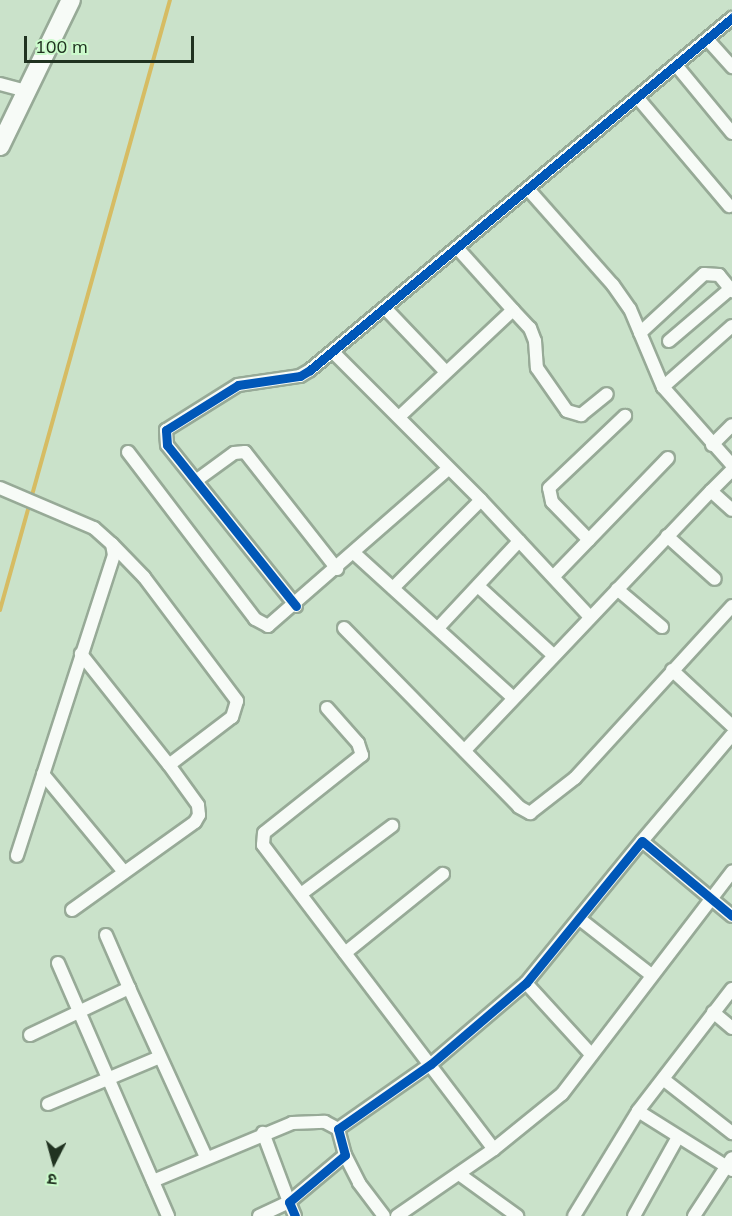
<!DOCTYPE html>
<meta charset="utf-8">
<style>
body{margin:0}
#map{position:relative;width:732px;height:1216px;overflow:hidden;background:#cae2ca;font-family:Mulish,"Noto Sans Devanagari",sans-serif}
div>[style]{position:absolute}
.stream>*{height:4px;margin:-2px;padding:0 2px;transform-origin:2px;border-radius:2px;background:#d6bc63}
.roads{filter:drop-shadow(2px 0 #97aa97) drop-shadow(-2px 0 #97aa97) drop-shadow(0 2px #97aa97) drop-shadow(0 -2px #97aa97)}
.street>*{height:12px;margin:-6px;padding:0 6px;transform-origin:6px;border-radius:6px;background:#f7fbf7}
.secondary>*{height:18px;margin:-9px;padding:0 9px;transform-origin:9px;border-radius:9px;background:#f7fbf7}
.cycleway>*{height:9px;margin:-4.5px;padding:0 4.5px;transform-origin:4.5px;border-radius:4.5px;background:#0057b8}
span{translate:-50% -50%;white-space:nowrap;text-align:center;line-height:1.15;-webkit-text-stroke:4.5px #ccfbcc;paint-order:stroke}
.north{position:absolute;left:24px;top:1132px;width:60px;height:60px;-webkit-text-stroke:4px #ccfbcc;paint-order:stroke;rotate:186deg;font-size:16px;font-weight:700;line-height:24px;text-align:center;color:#203220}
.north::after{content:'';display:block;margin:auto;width:21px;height:27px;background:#203220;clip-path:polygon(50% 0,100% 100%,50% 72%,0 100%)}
.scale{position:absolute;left:24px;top:36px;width:170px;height:27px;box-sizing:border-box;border:3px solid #203220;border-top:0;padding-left:8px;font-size:18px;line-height:21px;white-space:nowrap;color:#203220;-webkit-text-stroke:4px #ccfbcc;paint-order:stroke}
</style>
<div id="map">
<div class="stream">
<i style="left:0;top:610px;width:633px;rotate:-74.43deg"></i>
</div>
<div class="roads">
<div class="street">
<i style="left:707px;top:39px;width:38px;rotate:48deg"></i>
<i style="left:676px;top:65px;width:88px;rotate:50.5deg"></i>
<i style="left:0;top:84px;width:28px;rotate:15deg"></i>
<i style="left:637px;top:97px;width:143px;rotate:49.8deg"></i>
<i style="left:528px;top:189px;width:128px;rotate:48.5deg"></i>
<i style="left:613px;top:285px;width:29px;rotate:55deg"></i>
<i style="left:630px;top:309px;width:85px;rotate:67.1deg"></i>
<i style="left:663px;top:387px;width:104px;rotate:48.5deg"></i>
<i style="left:386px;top:309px;width:87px;rotate:46.4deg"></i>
<i style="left:513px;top:310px;width:25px;rotate:47deg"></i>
<i style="left:530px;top:328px;width:14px;rotate:69deg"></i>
<i style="left:535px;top:341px;width:27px;rotate:86deg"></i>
<i style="left:537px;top:368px;width:52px;rotate:55.1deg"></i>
<i style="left:567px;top:411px;width:15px;rotate:16deg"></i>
<i style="left:581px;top:415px;width:33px;rotate:-39deg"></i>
<i style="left:640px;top:333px;width:87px;rotate:-42.7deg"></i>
<i style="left:704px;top:274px;width:15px;rotate:4deg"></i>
<i style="left:719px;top:275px;width:21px;rotate:51deg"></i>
<i style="left:669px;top:341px;width:80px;rotate:-40.4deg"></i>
<i style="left:333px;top:352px;width:209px;rotate:45deg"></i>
<i style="left:481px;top:500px;width:158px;rotate:47deg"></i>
<i style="left:663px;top:387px;width:92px;rotate:-41.5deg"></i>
<i style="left:399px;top:417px;width:156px;rotate:-43.2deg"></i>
<i style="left:513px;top:310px;width:82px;rotate:-132deg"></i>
<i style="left:712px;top:445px;width:28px;rotate:-45deg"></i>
<i style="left:128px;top:452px;width:210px;rotate:52.7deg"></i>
<i style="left:255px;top:619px;width:15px;rotate:28deg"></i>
<i style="left:268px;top:626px;width:239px;rotate:-41.1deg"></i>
<i style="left:197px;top:480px;width:46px;rotate:-36.1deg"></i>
<i style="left:234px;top:453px;width:11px;rotate:-5deg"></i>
<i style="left:245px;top:452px;width:149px;rotate:51.8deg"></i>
<i style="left:0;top:488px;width:102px;rotate:23.1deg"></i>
<i style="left:94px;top:528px;width:24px;rotate:42deg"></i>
<i style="left:112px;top:544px;width:11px;rotate:80deg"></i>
<i style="left:114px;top:555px;width:316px;rotate:107.9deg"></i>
<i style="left:711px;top:491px;width:30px;rotate:-45deg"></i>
<i style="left:667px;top:536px;width:64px;rotate:41.9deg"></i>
<i style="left:589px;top:540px;width:53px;rotate:-134.2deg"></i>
<i style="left:552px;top:502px;width:14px;rotate:-102deg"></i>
<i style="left:549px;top:488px;width:105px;rotate:-43.5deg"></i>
<i style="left:112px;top:544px;width:46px;rotate:45.9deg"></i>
<i style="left:144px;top:577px;width:155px;rotate:53.1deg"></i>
<i style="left:237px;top:701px;width:17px;rotate:107deg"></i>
<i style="left:232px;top:717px;width:79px;rotate:142.7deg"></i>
<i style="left:354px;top:553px;width:214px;rotate:42.3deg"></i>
<i style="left:554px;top:576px;width:164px;rotate:-46deg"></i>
<i style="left:478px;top:586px;width:102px;rotate:42.6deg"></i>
<i style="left:393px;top:588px;width:124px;rotate:-45deg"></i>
<i style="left:617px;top:589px;width:59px;rotate:40.2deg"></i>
<i style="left:296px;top:606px;width:206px;rotate:-128.7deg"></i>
<i style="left:167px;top:445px;width:15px;rotate:-94deg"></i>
<i style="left:166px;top:430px;width:85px;rotate:-32deg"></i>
<i style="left:238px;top:385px;width:63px;rotate:-8.3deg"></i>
<i style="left:300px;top:376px;width:12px;rotate:-31deg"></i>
<i style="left:310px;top:370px;width:550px;rotate:-39.83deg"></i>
<i style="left:344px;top:628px;width:250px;rotate:45.6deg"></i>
<i style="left:519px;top:807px;width:13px;rotate:29deg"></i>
<i style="left:530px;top:813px;width:57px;rotate:-37.9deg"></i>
<i style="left:575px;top:778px;width:233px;rotate:-47.6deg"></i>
<i style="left:438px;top:628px;width:119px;rotate:-47deg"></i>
<i style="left:672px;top:670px;width:82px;rotate:43deg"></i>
<i style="left:327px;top:708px;width:47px;rotate:48.5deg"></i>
<i style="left:358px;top:743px;width:13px;rotate:72deg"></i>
<i style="left:362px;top:755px;width:125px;rotate:141.5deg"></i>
<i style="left:264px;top:833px;width:12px;rotate:95deg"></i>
<i style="left:263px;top:845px;width:382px;rotate:52.8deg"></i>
<i style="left:465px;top:750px;width:357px;rotate:-46.5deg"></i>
<i style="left:711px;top:491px;width:28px;rotate:42deg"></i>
<i style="left:43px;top:774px;width:127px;rotate:50.4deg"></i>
<i style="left:642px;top:841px;width:139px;rotate:-49.7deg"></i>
<i style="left:301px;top:894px;width:114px;rotate:-36.8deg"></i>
<i style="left:72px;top:910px;width:151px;rotate:-35.6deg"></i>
<i style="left:195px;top:822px;width:8px;rotate:-60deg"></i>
<i style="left:199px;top:815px;width:10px;rotate:-96deg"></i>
<i style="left:198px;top:805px;width:49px;rotate:-125.9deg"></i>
<i style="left:169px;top:765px;width:142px;rotate:-128.4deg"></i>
<i style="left:581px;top:920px;width:88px;rotate:38deg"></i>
<i style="left:106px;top:935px;width:58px;rotate:66.5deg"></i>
<i style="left:345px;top:953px;width:126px;rotate:-38.9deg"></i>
<i style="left:58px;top:963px;width:276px;rotate:66.5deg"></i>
<i style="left:526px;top:983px;width:95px;rotate:47.6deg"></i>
<i style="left:713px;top:1012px;width:25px;rotate:40deg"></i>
<i style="left:30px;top:1035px;width:110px;rotate:-25.4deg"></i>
<i style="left:129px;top:988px;width:186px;rotate:65.5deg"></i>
<i style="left:663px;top:1079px;width:88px;rotate:38deg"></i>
<i style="left:48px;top:1104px;width:121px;rotate:-22.8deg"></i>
<i style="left:638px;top:1111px;width:111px;rotate:32.1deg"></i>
<i style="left:345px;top:1155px;width:31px;rotate:63deg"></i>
<i style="left:359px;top:1183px;width:41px;rotate:52.9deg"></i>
<i style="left:459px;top:1174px;width:72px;rotate:35.9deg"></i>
<i style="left:153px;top:1181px;width:151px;rotate:-22.6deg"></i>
<i style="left:292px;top:1123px;width:33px;rotate:-2deg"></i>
<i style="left:325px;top:1122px;width:15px;rotate:28deg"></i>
<i style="left:259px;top:1216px;width:33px;rotate:-25deg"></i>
<i style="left:289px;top:1202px;width:74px;rotate:-110.6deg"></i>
<i style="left:295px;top:1216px;width:15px;rotate:-113deg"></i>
<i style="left:289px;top:1202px;width:73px;rotate:-40deg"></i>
<i style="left:345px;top:1155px;width:27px;rotate:-105deg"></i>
<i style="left:338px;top:1129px;width:113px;rotate:-35deg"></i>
<i style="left:431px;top:1064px;width:125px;rotate:-40.5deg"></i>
<i style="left:526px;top:983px;width:183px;rotate:-50.8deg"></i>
<i style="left:642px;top:841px;width:117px;rotate:39.8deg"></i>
<i style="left:397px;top:1216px;width:118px;rotate:-34.6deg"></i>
<i style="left:494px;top:1149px;width:87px;rotate:-39deg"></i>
<i style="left:562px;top:1094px;width:280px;rotate:-52.6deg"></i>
<i style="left:574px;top:1216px;width:123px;rotate:-58.6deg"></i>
<i style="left:638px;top:1111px;width:154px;rotate:-52.4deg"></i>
<i style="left:634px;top:1216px;width:90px;rotate:-60.9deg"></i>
<i style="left:694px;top:1216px;width:69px;rotate:-56.8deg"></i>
</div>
<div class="secondary">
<i style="left:0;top:146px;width:162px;rotate:-64.1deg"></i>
</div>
</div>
<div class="cycleway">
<i style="left:296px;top:606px;width:206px;rotate:-128.7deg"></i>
<i style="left:167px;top:445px;width:15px;rotate:-94deg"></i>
<i style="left:166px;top:430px;width:85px;rotate:-32deg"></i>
<i style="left:238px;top:385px;width:63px;rotate:-8.3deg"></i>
<i style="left:300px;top:376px;width:12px;rotate:-31deg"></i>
<i style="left:310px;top:370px;width:550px;rotate:-39.83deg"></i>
<i style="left:295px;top:1216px;width:15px;rotate:-113deg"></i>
<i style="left:289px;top:1202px;width:73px;rotate:-40deg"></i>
<i style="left:345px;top:1155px;width:27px;rotate:-105deg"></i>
<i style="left:338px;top:1129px;width:113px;rotate:-35deg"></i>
<i style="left:431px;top:1064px;width:125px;rotate:-40.5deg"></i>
<i style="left:526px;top:983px;width:183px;rotate:-50.8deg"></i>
<i style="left:642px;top:841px;width:117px;rotate:39.8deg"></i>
</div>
<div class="north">उ</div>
<div class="scale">100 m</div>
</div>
